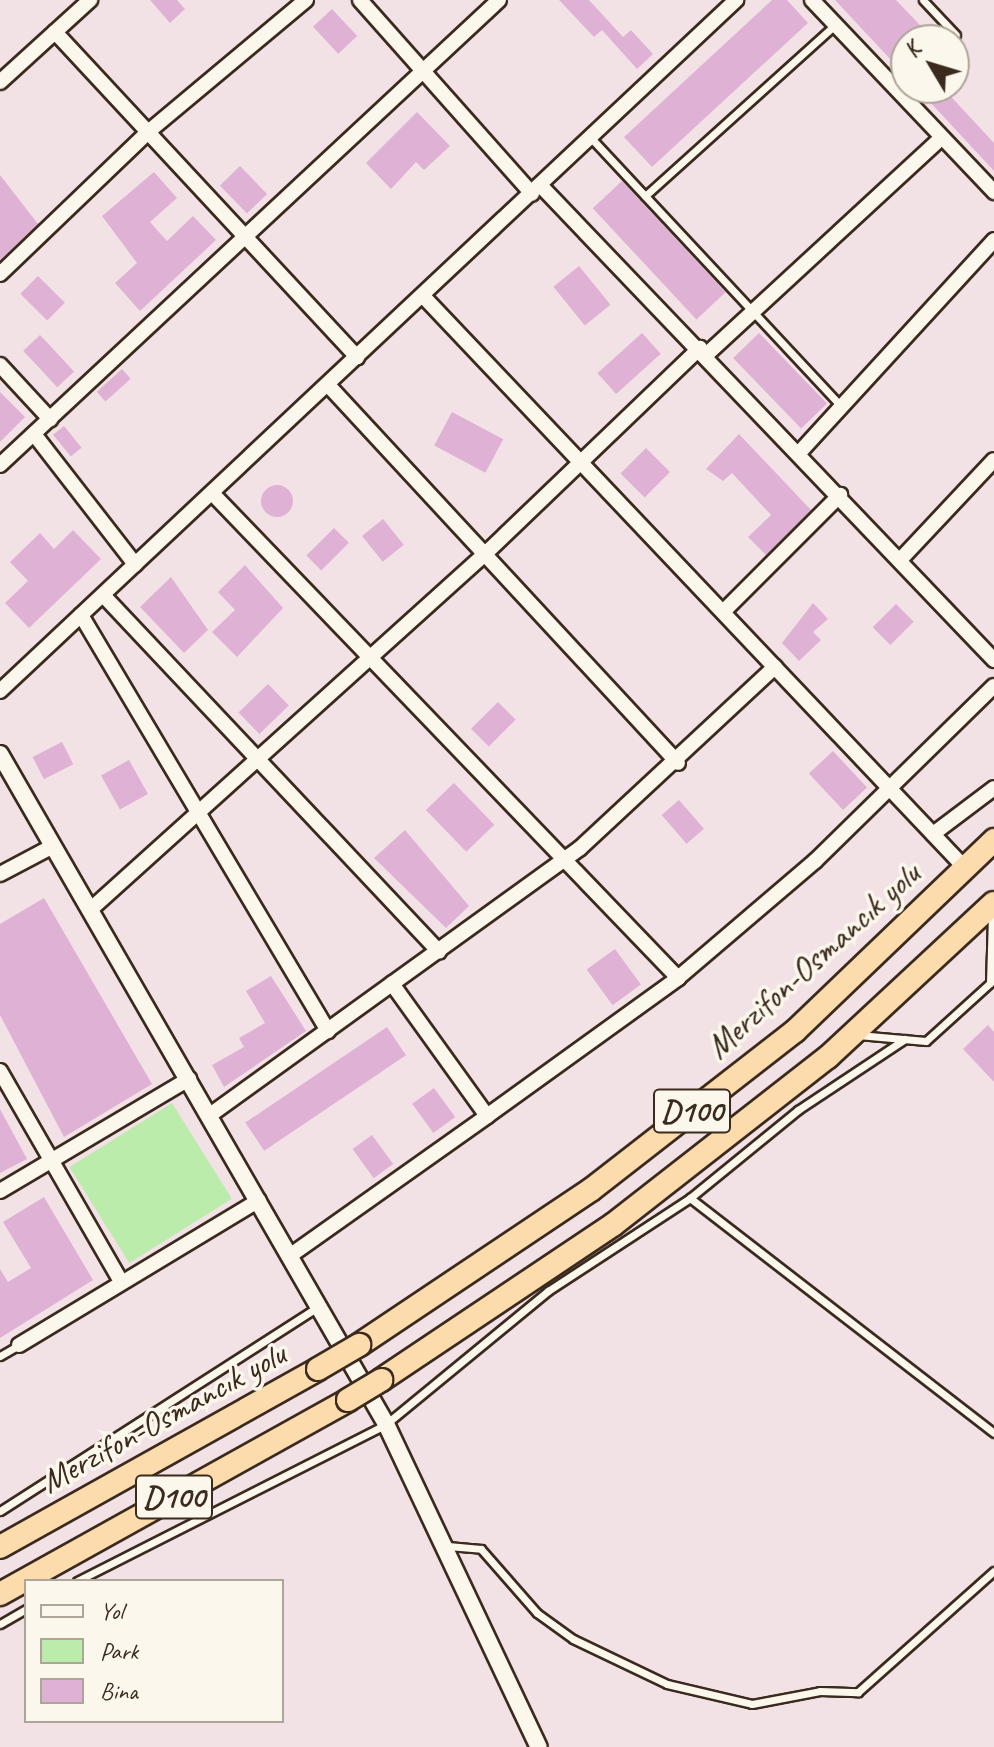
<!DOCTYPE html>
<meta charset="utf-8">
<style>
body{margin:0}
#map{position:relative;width:994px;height:1747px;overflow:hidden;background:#f3e2e5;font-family:Caveat,sans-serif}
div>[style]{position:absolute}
.green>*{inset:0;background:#bcecab;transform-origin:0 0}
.building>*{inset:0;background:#dfb2d5;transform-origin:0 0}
.round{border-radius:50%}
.roads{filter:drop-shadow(2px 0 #3b2a1e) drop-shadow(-2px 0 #3b2a1e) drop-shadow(0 2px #3b2a1e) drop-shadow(0 -2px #3b2a1e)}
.service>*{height:7px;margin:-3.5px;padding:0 3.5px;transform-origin:3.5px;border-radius:3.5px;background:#fbf7ec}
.minor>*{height:14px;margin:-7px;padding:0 7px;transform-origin:7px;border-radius:7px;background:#fbf7ec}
.tertiary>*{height:16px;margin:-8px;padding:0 8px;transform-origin:8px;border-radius:8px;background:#fbf7ec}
.trunk>*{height:22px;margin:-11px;padding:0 11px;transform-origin:11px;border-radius:11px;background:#fcdcac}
.bridges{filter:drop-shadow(2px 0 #3b2a1e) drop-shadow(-2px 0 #3b2a1e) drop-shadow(0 2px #3b2a1e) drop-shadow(0 -2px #3b2a1e)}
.trunk-bridge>*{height:22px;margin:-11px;padding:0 11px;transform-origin:11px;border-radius:11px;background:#fcdcac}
span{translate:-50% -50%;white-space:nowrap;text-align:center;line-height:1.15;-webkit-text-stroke:7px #fbf7ec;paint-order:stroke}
.shield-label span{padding:2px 6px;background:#fbf7ec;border:2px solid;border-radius:6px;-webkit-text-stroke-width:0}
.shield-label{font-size:32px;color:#3b2a1e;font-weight:700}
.street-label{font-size:34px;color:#3b2a1e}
.legend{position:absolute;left:24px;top:1579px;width:260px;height:144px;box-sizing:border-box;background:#fbf7ec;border:2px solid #aea59a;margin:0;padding:10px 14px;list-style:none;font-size:24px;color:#3b2a1e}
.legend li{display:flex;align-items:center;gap:16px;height:40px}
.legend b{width:40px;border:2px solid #aea59a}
.north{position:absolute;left:890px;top:24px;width:80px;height:80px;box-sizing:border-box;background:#fbf7ec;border:2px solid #aea59a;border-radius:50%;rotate:308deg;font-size:22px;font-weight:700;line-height:32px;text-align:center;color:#3b2a1e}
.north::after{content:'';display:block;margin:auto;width:28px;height:36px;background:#3b2a1e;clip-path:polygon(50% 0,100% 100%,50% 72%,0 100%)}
</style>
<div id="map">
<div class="green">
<i style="left:172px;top:1103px;width:113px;height:121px;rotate:58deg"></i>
</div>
<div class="building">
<i style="clip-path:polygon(150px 0,177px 0,185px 9px,170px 23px)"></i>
<i style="clip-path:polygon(559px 0,589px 0,623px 37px,631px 30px,653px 54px,637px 69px,602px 30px,594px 37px)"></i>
<i style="clip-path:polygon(772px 0,787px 0,808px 23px,652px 167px,624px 137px)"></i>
<i style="clip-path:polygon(835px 0,896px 0,934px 40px,906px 40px,906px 76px)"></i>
<i style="left:332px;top:9px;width:37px;height:26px;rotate:47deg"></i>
<i style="clip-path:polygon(917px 88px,943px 88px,994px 143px,994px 171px)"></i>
<i style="clip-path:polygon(417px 112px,450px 146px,424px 170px,416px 162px,391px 189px,366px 163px)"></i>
<i style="left:240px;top:166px;width:39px;height:28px;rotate:46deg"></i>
<i style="clip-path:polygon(154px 172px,177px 198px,150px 222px,167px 241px,193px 216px,216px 240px,140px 311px,115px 283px,137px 263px,102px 216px)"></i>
<i style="clip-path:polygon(0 175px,38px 224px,0 260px)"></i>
<i style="left:622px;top:181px;width:152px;height:40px;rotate:47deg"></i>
<i style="left:579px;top:266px;width:50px;height:33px;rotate:51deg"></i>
<i style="left:38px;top:276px;width:38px;height:25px;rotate:45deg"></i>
<i style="left:642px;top:333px;width:28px;height:60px;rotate:48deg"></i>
<i style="left:759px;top:333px;width:98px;height:36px;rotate:46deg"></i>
<i style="left:40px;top:335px;width:50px;height:23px;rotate:47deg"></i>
<i style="left:122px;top:369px;width:13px;height:34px;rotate:48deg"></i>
<i style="clip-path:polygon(0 392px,25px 417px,0 442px)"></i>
<i style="left:452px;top:412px;width:58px;height:38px;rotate:28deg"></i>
<i style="left:64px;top:426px;width:28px;height:14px;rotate:51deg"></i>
<i style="clip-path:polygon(739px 434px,811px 510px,766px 555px,748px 537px,771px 515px,732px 473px,723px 481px,706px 469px)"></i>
<i style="left:646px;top:448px;width:34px;height:36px;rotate:45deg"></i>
<i class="round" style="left:261px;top:485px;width:32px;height:32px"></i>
<i style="left:383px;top:519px;width:33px;height:27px;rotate:51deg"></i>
<i style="left:334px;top:528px;width:21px;height:39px;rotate:45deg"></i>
<i style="clip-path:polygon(73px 530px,101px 559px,29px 628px,5px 603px,28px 581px,10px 562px,40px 533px,54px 549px)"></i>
<i style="clip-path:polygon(245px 565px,283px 608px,237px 657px,212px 632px,235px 610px,218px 592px)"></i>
<i style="clip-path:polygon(171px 577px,208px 630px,184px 653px,140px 607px)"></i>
<i style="clip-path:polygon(813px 603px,828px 619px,813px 632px,821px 640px,799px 661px,782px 643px)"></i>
<i style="left:896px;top:604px;width:25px;height:33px;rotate:45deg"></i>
<i style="left:268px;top:684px;width:30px;height:41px;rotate:46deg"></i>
<i style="left:498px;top:702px;width:25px;height:38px;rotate:45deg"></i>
<i style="left:62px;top:742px;width:25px;height:33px;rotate:63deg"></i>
<i style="left:833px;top:751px;width:50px;height:33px;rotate:47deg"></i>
<i style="left:129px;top:760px;width:39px;height:32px;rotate:61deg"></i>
<i style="left:454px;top:783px;width:58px;height:39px;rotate:46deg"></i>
<i style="left:679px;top:800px;width:38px;height:23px;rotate:49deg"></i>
<i style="clip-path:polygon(405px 830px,469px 906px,446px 928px,374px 858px)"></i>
<i style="clip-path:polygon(44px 898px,152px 1084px,64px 1137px,0 1015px,0 924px)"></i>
<i style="left:615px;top:949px;width:44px;height:35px;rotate:54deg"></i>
<i style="clip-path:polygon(271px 976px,306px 1031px,224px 1087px,212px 1065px,244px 1047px,239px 1038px,265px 1023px,246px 991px)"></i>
<i style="clip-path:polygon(988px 1025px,994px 1032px,994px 1082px,963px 1049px)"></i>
<i style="left:387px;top:1027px;width:34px;height:171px;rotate:56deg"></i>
<i style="left:434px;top:1088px;width:36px;height:27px;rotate:54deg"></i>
<i style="clip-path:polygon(0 1109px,27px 1159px,0 1173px)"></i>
<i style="left:372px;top:1135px;width:36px;height:24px;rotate:54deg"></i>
<i style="clip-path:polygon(44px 1197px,93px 1280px,0 1338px,0 1269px,8px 1282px,31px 1268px,3px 1222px)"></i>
</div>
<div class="roads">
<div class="service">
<i style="left:923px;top:0;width:48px;rotate:46.7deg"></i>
<i style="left:591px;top:138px;width:367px;rotate:47deg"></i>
<i style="left:645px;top:196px;width:256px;rotate:-42deg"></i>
<i style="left:858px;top:1035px;width:68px;rotate:5deg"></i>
<i style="left:926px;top:1041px;width:86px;rotate:-42.2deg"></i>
<i style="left:990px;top:983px;width:69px;rotate:-88.3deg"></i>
<i style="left:690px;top:1198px;width:384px;rotate:37.7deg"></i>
<i style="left:0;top:1356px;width:22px;rotate:-30deg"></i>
<i style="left:0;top:1511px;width:378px;rotate:-32.7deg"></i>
<i style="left:448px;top:1546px;width:33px;rotate:5deg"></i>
<i style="left:481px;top:1549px;width:85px;rotate:48.8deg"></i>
<i style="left:537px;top:1613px;width:44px;rotate:35.8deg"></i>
<i style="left:573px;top:1639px;width:104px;rotate:25.6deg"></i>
<i style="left:667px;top:1684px;width:87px;rotate:13.2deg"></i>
<i style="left:752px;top:1704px;width:69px;rotate:-10.8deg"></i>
<i style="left:820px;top:1691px;width:38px;rotate:2deg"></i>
<i style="left:858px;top:1692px;width:182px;rotate:-41.7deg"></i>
<i style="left:77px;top:1581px;width:347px;rotate:-26.9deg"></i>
<i style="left:386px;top:1424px;width:210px;rotate:-39.4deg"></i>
<i style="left:548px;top:1291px;width:170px;rotate:-33.2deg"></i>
<i style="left:690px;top:1198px;width:139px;rotate:-39.2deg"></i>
<i style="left:798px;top:1110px;width:128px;rotate:-33.6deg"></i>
<i style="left:0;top:1624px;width:30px;rotate:-30deg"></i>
</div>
<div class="minor">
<i style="left:360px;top:0;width:259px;rotate:48.4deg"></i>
<i style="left:812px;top:0;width:265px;rotate:46.5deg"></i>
<i style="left:55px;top:32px;width:444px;rotate:47.1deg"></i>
<i style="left:0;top:82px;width:122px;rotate:-42.3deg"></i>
<i style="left:541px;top:186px;width:656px;rotate:46.3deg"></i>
<i style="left:0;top:274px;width:205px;rotate:-43.8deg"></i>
<i style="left:148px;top:132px;width:206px;rotate:-39.9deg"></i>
<i style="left:423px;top:296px;width:788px;rotate:46.54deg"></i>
<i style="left:706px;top:355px;width:318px;rotate:-42.7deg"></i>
<i style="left:0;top:365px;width:74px;rotate:47.2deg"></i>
<i style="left:328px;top:385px;width:515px;rotate:47.2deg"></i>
<i style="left:34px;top:434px;width:165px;rotate:52.2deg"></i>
<i style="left:799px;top:453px;width:289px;rotate:-47.5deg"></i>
<i style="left:0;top:465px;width:682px;rotate:-42.98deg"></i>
<i style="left:212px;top:493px;width:673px;rotate:46.14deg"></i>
<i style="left:900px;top:560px;width:137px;rotate:-46.8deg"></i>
<i style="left:103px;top:595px;width:490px;rotate:46.7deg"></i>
<i style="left:725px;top:610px;width:163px;rotate:-45deg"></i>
<i style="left:81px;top:615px;width:484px;rotate:59.3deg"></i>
<i style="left:0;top:691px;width:1010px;rotate:-43.19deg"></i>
<i style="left:933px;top:834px;width:76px;rotate:-37deg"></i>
<i style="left:0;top:874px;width:60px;rotate:-27.8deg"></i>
<i style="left:90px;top:910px;width:532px;rotate:-42.03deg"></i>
<i style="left:485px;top:554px;width:298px;rotate:-43.8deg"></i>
<i style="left:0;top:1071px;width:241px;rotate:60.1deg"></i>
<i style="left:210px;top:1115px;width:456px;rotate:-35.8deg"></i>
<i style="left:580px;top:848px;width:266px;rotate:-42.9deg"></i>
<i style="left:487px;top:1116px;width:236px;rotate:-35.8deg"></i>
<i style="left:678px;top:978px;width:180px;rotate:-40.5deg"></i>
<i style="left:815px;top:861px;width:250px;rotate:-44.4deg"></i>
<i style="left:0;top:1191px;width:220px;rotate:-30.7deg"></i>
<i style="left:291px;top:1255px;width:240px;rotate:-35.3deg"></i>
<i style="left:487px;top:1116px;width:163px;rotate:-125.7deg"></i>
<i style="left:19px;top:1345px;width:280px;rotate:-31.1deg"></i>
</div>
<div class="tertiary">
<i style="left:0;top:754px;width:773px;rotate:60.05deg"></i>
<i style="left:386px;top:1424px;width:357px;rotate:64.7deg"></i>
</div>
<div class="trunk">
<i style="left:359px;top:1345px;width:280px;rotate:-33.8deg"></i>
<i style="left:592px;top:1189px;width:257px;rotate:-37.9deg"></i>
<i style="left:795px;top:1031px;width:276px;rotate:-43.8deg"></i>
<i style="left:381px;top:1380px;width:280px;rotate:-33.8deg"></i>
<i style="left:614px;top:1224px;width:271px;rotate:-38deg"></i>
<i style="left:828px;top:1057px;width:226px;rotate:-42.9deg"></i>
<i style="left:0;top:1547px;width:364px;rotate:-29.2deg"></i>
<i style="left:0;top:1594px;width:398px;rotate:-29.1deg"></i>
</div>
</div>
<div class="bridges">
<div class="trunk-bridge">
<i style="left:318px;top:1369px;width:48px;rotate:-30.3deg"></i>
<i style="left:348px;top:1400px;width:39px;rotate:-31deg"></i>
</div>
</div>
<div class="shield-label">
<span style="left:692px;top:1111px">D100</span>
<span style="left:174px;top:1497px">D100</span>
</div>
<div class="street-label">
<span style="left:813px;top:960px;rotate:-42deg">Merzifon-Osmancık yolu</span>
<span style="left:163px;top:1417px;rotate:-29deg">Merzifon-Osmancık yolu</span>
</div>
<ul class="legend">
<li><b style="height:10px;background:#fbf7ec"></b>Yol</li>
<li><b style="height:22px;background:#bcecab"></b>Park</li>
<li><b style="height:22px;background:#dfb2d5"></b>Bina</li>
</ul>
<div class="north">K</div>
</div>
